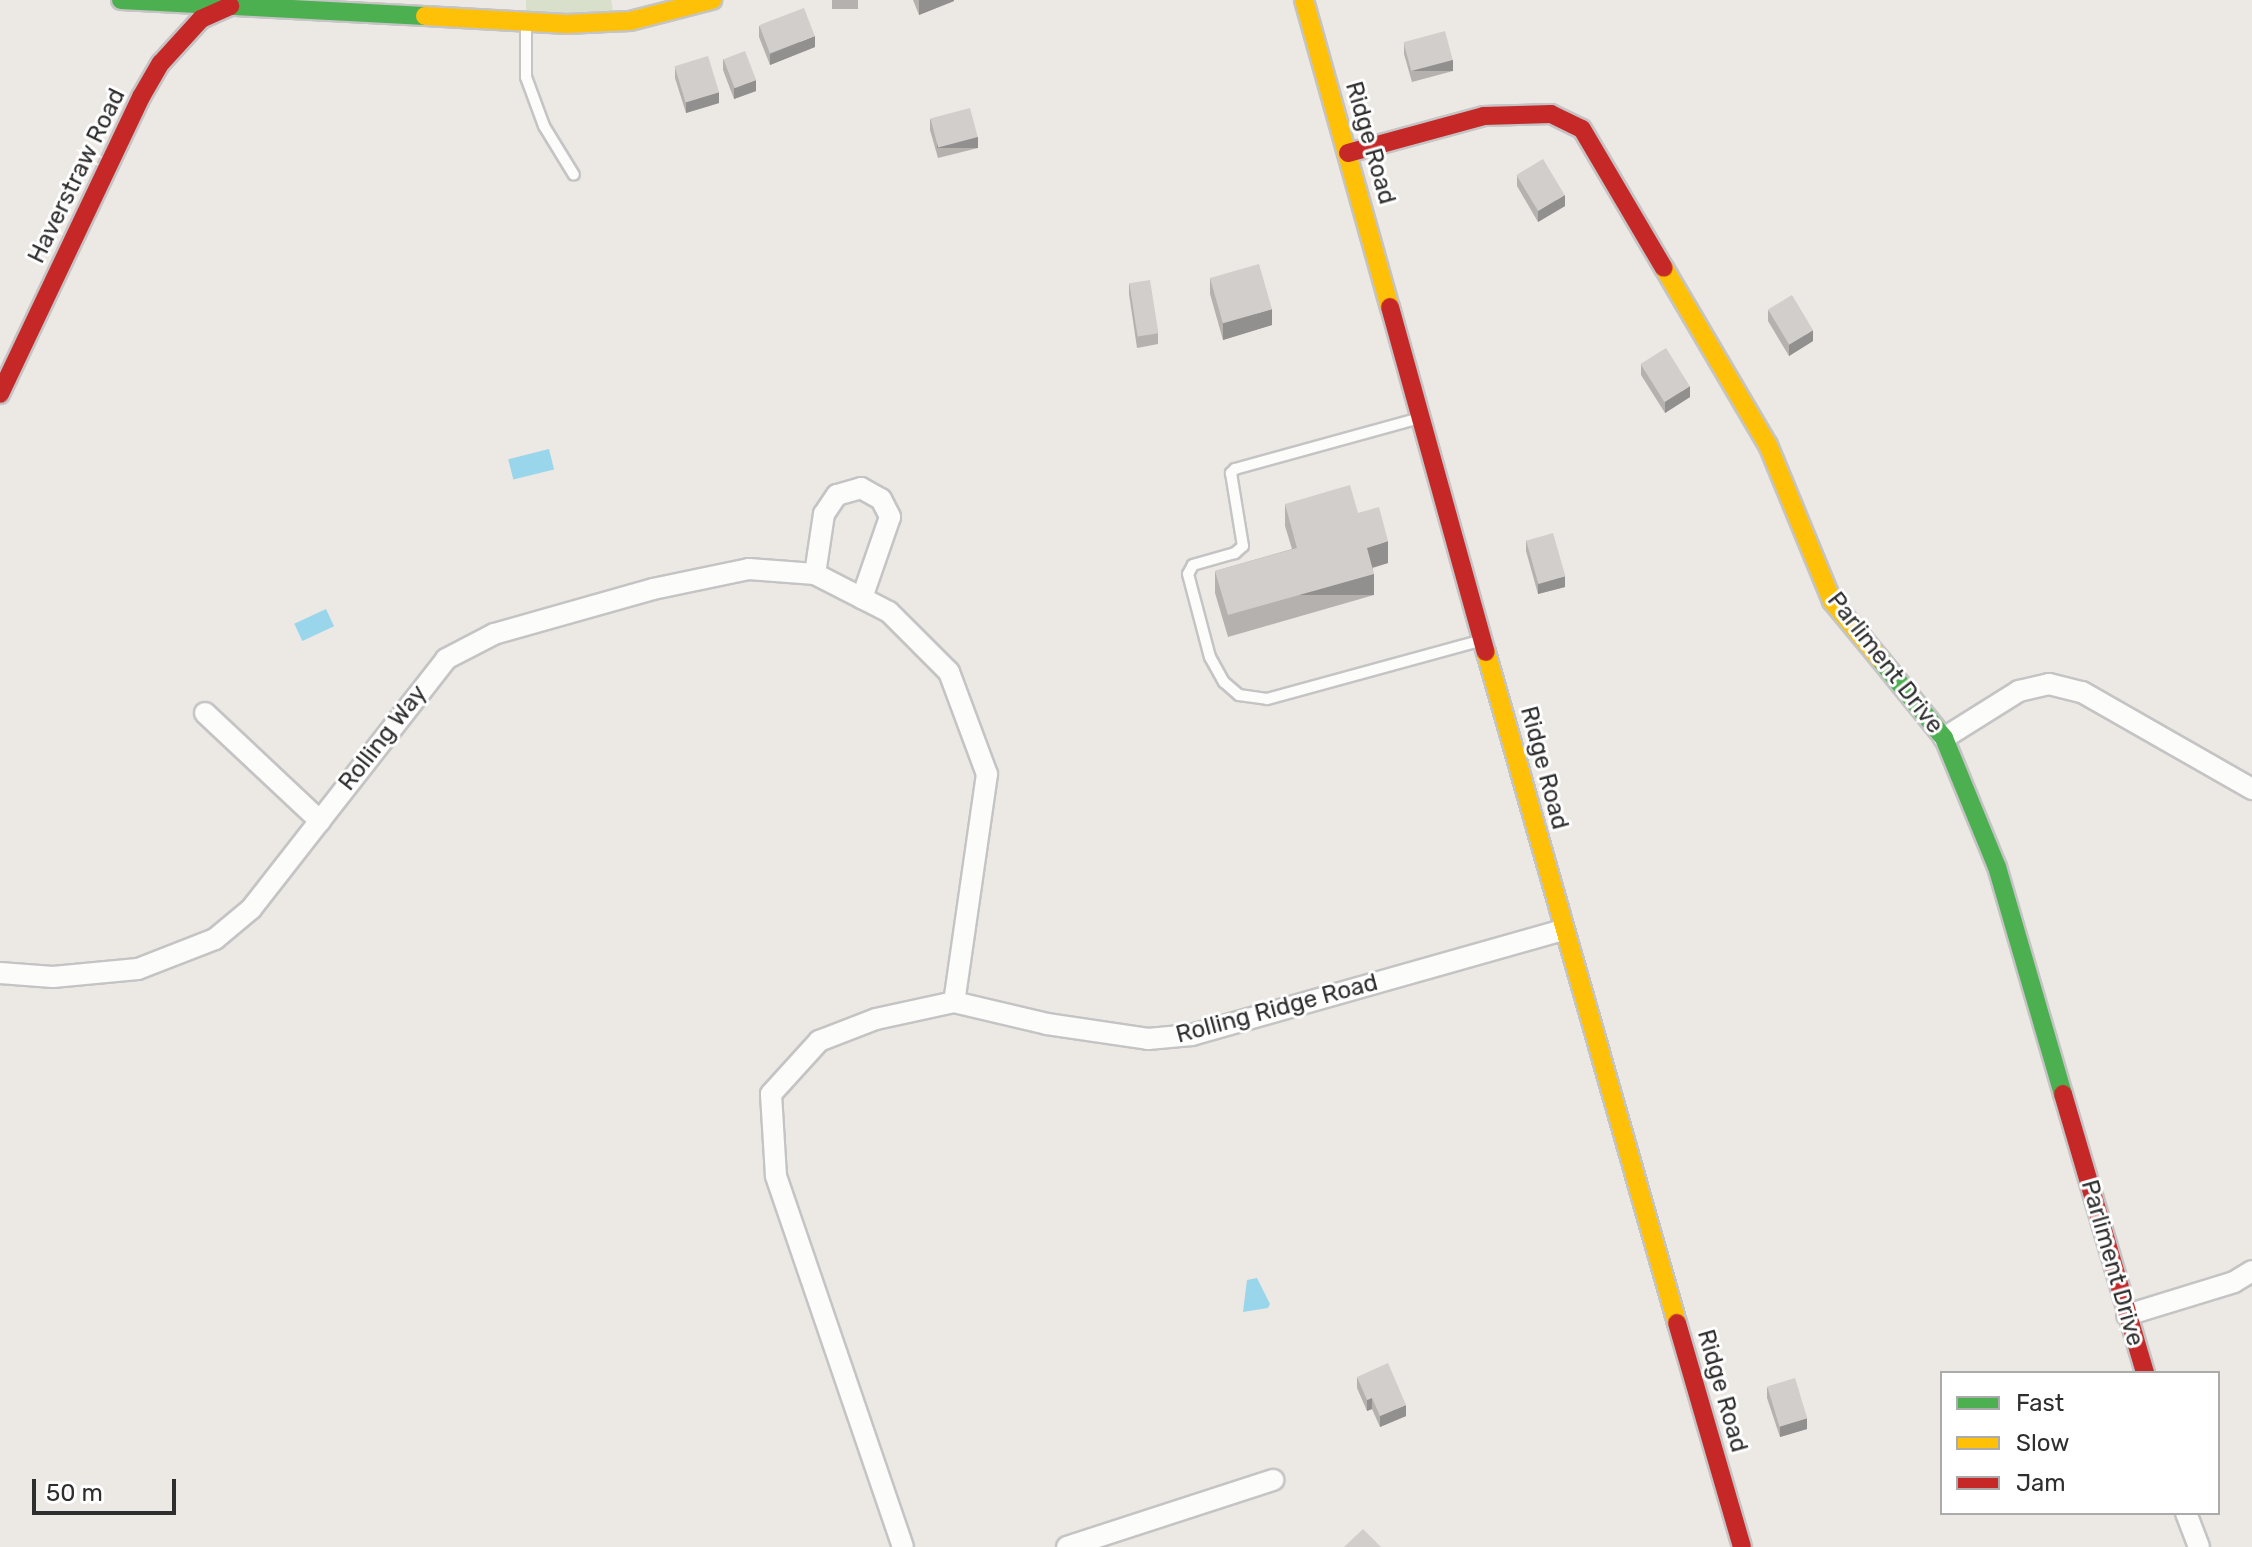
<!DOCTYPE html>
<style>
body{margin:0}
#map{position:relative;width:2252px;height:1547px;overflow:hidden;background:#ece8e4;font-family:Rubik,sans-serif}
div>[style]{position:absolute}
.cemetery>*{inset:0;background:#d8e0cc}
.water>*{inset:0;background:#99d6ec;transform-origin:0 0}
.roads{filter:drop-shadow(2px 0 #c5c4c5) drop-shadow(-2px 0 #c5c4c5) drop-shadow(0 2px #c5c4c5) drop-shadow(0 -2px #c5c4c5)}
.lane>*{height:10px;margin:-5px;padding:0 5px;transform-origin:5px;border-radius:5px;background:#fcfcfb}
.street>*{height:20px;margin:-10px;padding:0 10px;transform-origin:10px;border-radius:10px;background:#fcfcfb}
.fast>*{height:18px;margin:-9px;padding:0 9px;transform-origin:9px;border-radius:9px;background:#4caf50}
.slow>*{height:18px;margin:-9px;padding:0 9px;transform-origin:9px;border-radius:9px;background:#ffc107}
.jam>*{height:18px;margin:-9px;padding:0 9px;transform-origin:9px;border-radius:9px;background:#c62828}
.wall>*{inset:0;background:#b4b1af;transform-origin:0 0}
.shaded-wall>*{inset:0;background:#92908e;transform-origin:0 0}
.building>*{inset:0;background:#d1cecb;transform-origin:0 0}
span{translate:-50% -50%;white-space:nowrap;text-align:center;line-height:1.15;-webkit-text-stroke:6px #fff;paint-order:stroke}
.street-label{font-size:24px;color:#2e2e2e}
.legend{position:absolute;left:1940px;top:1371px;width:280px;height:144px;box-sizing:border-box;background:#fff;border:2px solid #ababab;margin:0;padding:10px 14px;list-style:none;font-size:24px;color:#2e2e2e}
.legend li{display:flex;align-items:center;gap:16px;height:40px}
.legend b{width:40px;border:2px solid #ababab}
.scale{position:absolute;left:32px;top:1479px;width:144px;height:36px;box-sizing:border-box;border:4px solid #2e2e2e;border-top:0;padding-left:10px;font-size:24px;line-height:28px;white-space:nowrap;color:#2e2e2e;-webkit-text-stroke:6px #fff;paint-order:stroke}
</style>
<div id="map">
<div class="cemetery">
<i style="clip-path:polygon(526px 0,611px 0,613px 11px,526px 15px)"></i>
</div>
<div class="water">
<i style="left:549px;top:449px;width:21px;height:42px;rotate:76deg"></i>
<i style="left:326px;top:609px;width:19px;height:35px;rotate:65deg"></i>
<i style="clip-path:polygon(1257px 1278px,1270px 1304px,1268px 1308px,1243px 1312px,1247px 1280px)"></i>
</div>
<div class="roads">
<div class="lane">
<i style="left:526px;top:24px;width:53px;rotate:90deg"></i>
<i style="left:526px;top:77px;width:52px;rotate:69.8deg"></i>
<i style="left:544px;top:126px;width:57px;rotate:58.5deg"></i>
<i style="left:1420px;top:418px;width:192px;rotate:164.6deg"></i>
<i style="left:1235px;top:469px;width:6px;rotate:135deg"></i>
<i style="left:1231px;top:473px;width:74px;rotate:80.7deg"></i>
<i style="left:1243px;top:546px;width:11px;rotate:139deg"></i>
<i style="left:1235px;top:553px;width:44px;rotate:164.1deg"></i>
<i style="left:1193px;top:565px;width:10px;rotate:119deg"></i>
<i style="left:1188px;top:574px;width:86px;rotate:75.2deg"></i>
<i style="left:1210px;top:657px;width:29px;rotate:61deg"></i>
<i style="left:1224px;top:682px;width:20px;rotate:41deg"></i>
<i style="left:1239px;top:695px;width:28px;rotate:8deg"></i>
<i style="left:1267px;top:699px;width:223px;rotate:-15.3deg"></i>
</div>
<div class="street">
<i style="left:815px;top:574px;width:61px;rotate:-81.5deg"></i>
<i style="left:824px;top:514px;width:23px;rotate:-56deg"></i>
<i style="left:837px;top:495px;width:25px;rotate:-16deg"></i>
<i style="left:861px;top:488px;width:23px;rotate:29deg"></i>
<i style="left:881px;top:499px;width:20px;rotate:63deg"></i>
<i style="left:890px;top:517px;width:86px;rotate:109.1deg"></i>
<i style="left:205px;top:713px;width:158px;rotate:43.2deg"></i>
<i style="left:1944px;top:738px;width:89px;rotate:-32.1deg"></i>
<i style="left:2019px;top:691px;width:31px;rotate:-13deg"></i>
<i style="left:2049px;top:684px;width:34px;rotate:14deg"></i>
<i style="left:2082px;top:692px;width:196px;rotate:29.7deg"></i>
<i style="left:0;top:973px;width:53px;rotate:4.3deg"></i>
<i style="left:53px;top:977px;width:85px;rotate:-5.4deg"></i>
<i style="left:138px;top:969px;width:83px;rotate:-21.3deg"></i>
<i style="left:215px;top:939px;width:47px;rotate:-39.8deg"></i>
<i style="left:251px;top:909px;width:317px;rotate:-52deg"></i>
<i style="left:446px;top:659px;width:54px;rotate:-27.5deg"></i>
<i style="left:494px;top:634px;width:165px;rotate:-15.8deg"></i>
<i style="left:653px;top:589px;width:98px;rotate:-11.8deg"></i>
<i style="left:749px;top:569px;width:66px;rotate:4.3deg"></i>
<i style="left:815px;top:574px;width:83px;rotate:27.2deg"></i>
<i style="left:889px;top:612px;width:85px;rotate:45deg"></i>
<i style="left:949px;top:672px;width:109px;rotate:69.6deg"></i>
<i style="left:987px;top:774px;width:230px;rotate:98.2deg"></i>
<i style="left:2127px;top:1315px;width:112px;rotate:-17.1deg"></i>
<i style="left:2234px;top:1282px;width:21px;rotate:-31deg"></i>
<i style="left:2186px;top:1513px;width:36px;rotate:69deg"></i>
<i style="left:903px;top:1547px;width:392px;rotate:-108.9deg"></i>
<i style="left:776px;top:1176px;width:82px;rotate:-93.5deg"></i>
<i style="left:771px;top:1094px;width:72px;rotate:-47.8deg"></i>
<i style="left:819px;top:1041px;width:61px;rotate:-21.1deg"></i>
<i style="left:876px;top:1019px;width:80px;rotate:-12.3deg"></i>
<i style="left:954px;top:1002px;width:96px;rotate:13.3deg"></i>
<i style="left:1047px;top:1024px;width:102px;rotate:8.4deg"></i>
<i style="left:1148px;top:1039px;width:44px;rotate:-5.2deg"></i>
<i style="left:1192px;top:1035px;width:386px;rotate:-15.8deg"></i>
<i style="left:1067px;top:1547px;width:217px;rotate:-18deg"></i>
</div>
<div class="fast">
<i style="left:121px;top:0;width:304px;rotate:3deg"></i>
<i style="left:1880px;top:659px;width:102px;rotate:51deg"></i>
<i style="left:1944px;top:738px;width:139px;rotate:67.7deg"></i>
<i style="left:1997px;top:867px;width:236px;rotate:73.8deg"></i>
</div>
<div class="slow">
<i style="left:1304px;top:0;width:319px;rotate:74.4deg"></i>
<i style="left:425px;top:16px;width:142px;rotate:3.2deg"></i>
<i style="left:567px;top:24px;width:63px;rotate:-2.7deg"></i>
<i style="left:630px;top:21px;width:85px;rotate:-14.4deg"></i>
<i style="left:1664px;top:268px;width:205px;rotate:59.6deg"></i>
<i style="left:1768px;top:445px;width:169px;rotate:67.7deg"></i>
<i style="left:1832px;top:601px;width:75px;rotate:50.4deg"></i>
<i style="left:1486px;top:652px;width:698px;rotate:74.11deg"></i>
</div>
<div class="jam">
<i style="left:1348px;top:153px;width:141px;rotate:-15.2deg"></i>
<i style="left:1484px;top:116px;width:67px;rotate:-1.7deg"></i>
<i style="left:1551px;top:114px;width:34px;rotate:26deg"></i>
<i style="left:1582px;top:129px;width:161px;rotate:59.5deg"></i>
<i style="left:1390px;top:307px;width:358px;rotate:74.5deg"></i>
<i style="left:0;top:394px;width:329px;rotate:-64.6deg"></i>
<i style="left:141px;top:97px;width:39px;rotate:-60deg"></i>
<i style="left:161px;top:63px;width:59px;rotate:-47.7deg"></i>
<i style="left:201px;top:19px;width:32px;rotate:-24deg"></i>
<i style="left:2063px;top:1094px;width:291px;rotate:73.6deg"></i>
<i style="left:1677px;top:1323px;width:233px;rotate:73.8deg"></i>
</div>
</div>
<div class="wall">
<i style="left:832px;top:0;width:26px;height:9px"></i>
<i style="clip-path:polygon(913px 0,954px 0,954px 1px,919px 15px)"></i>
<i style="clip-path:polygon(759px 26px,815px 47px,770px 65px,759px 37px)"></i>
<i style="clip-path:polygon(1404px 43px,1453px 71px,1412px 82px,1404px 54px)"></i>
<i style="clip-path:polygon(723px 59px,756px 91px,734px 99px,723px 70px)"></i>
<i style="clip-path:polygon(675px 67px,719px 103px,686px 113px,675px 78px)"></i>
<i style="clip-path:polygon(930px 119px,978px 148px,938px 158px,930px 130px)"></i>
<i style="clip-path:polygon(1517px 175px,1565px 206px,1538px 222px,1517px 186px)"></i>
<i style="clip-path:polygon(1210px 278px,1272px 325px,1223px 340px,1210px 294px)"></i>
<i style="clip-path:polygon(1129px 283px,1158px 333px,1158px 344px,1137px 348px,1129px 294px)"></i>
<i style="clip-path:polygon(1768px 310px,1813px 341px,1789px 356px,1768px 321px)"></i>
<i style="clip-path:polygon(1641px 364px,1690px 397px,1665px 413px,1641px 375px)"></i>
<i style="clip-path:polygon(1285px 504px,1358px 513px,1388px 563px,1373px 568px,1374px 595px,1228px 637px,1215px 593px,1215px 571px,1292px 549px,1285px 526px)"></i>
<i style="clip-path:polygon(1526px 540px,1565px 587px,1538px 594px,1526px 551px)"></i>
<i style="clip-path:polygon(1357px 1377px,1406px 1416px,1380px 1427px,1372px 1409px,1367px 1411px,1357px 1388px)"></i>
<i style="clip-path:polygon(1767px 1387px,1807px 1429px,1780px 1437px,1767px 1398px)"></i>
</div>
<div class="shaded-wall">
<i style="clip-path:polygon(919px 0,954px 0,954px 1px,919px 15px)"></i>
<i style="clip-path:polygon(815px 36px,815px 47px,770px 65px,770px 54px)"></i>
<i style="left:1453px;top:60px;width:11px;height:42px;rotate:90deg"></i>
<i style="clip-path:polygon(756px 80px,756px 91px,734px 99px,734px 88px)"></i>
<i style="clip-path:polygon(719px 92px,719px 103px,686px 113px,686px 102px)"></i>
<i style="left:978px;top:137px;width:11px;height:41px;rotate:90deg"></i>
<i style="clip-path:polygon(1565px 195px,1565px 206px,1538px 222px,1538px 211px)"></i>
<i style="clip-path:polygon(1272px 309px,1272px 325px,1223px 340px,1223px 323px)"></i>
<i style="clip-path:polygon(1813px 330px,1813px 341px,1789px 356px,1789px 345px)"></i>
<i style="clip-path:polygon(1690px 386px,1690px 397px,1665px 413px,1665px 402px)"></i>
<i style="clip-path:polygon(1388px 541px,1388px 563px,1367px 569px,1367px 548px)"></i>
<i style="left:1374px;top:574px;width:21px;height:152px;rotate:90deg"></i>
<i style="clip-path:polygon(1565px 576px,1565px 587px,1538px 594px,1538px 583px)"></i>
<i style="clip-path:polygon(1372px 1398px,1372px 1409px,1367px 1411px,1367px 1400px)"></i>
<i style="clip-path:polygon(1406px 1405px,1406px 1416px,1380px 1427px,1380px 1416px)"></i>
<i style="clip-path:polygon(1807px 1418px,1807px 1429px,1780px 1437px,1780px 1426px)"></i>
</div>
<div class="building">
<i style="left:804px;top:8px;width:30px;height:48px;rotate:69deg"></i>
<i style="left:1445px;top:31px;width:30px;height:43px;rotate:75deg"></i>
<i style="left:745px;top:51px;width:31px;height:23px;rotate:69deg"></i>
<i style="left:708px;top:56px;width:38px;height:35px;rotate:73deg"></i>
<i style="left:970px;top:108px;width:30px;height:41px;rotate:75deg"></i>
<i style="left:1543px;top:159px;width:42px;height:31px;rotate:59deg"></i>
<i style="left:1259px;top:264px;width:47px;height:51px;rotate:74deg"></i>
<i style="left:1150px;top:280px;width:54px;height:21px;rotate:81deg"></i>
<i style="left:1792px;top:295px;width:41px;height:28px;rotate:59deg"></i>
<i style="left:1666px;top:348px;width:45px;height:30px;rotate:58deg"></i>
<i style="clip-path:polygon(1350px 485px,1358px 513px,1379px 507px,1388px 541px,1367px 548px,1374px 574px,1228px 615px,1215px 571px,1297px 548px,1285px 504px)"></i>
<i style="left:1553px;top:533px;width:45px;height:28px;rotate:74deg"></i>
<i style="clip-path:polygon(1388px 1363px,1406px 1405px,1380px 1416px,1372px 1398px,1367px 1400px,1357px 1377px)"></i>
<i style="left:1795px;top:1378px;width:42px;height:29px;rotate:73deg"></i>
<i style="clip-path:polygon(1363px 1529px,1381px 1547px,1344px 1547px)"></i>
</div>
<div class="street-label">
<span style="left:1370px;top:143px;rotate:74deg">Ridge Road</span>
<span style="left:77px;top:176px;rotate:-64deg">Haverstraw Road</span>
<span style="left:1885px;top:663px;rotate:52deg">Parliment Drive</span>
<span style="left:383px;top:738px;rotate:-52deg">Rolling Way</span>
<span style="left:1544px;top:768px;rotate:75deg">Ridge Road</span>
<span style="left:1277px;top:1009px;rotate:-15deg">Rolling Ridge Road</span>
<span style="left:2112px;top:1263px;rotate:74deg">Parliment Drive</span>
<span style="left:1722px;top:1391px;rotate:74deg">Ridge Road</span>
</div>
<ul class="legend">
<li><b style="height:10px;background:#4caf50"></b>Fast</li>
<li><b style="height:10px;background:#ffc107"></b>Slow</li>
<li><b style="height:10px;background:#c62828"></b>Jam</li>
</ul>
<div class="scale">50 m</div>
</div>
